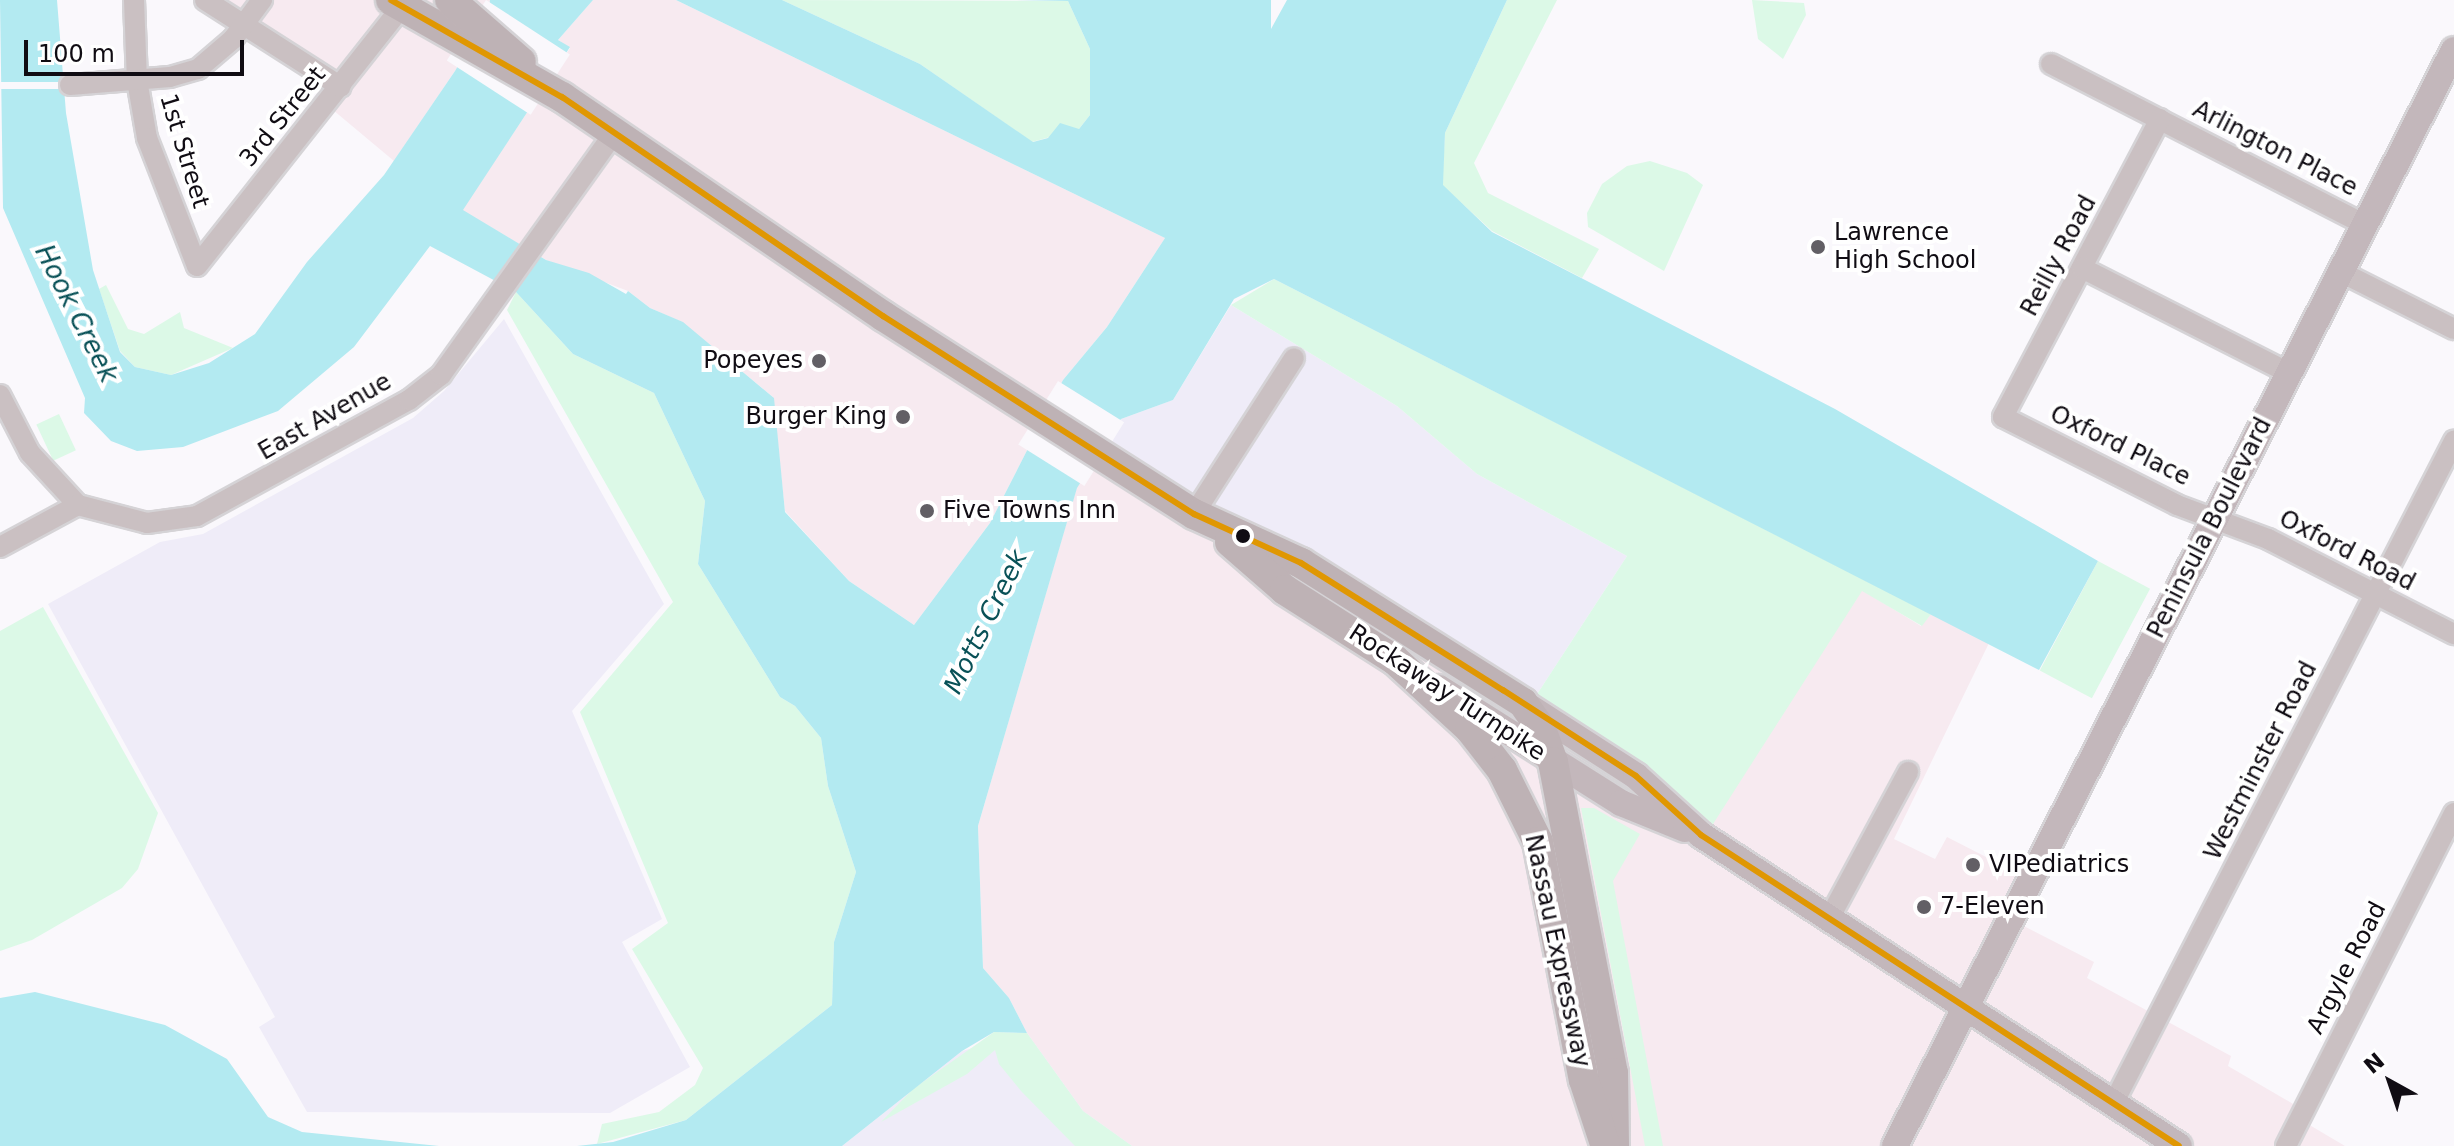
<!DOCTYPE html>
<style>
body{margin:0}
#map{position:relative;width:2454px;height:1146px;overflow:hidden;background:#faf8fc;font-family:"DejaVu Sans",sans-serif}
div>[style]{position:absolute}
.commercial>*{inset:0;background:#f7eaf0}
.industrial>*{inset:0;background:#efecf8}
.green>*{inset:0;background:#dcf9e7;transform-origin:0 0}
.water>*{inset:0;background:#b3eaf1}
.pier>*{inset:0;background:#faf8fc;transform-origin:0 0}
.roads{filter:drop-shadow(2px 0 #d5d3d6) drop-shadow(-2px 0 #d5d3d6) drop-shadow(0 2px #d5d3d6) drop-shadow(0 -2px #d5d3d6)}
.minor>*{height:20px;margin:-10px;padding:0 10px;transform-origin:10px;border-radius:10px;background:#cac0c2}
.major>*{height:26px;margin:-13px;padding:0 13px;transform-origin:13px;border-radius:13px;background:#c3b7bb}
.highway>*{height:30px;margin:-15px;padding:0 15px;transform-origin:15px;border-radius:15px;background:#beb2b5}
.bus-1>*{height:6px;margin:-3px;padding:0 3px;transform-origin:3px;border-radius:3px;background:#e09702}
.dots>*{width:22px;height:22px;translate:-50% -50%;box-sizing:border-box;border:4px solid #fff;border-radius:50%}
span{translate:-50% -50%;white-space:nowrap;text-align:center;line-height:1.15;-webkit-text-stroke:8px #fff;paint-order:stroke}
.street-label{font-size:24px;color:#100c13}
.poi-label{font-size:24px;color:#100c13}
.left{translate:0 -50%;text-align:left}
.right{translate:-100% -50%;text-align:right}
.water-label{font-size:26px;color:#095157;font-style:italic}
.north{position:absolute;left:2350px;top:1042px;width:80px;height:80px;-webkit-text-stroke:6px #fff;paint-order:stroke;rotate:320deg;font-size:22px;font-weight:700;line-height:32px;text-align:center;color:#100c13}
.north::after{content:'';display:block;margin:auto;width:28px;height:36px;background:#100c13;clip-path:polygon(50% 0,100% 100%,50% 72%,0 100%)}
.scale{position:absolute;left:24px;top:40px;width:220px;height:36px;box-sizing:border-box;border:4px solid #100c13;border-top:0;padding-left:10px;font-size:24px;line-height:28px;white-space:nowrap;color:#100c13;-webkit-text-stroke:6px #fff;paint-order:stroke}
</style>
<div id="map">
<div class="commercial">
<i style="clip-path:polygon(211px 0,490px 0,488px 14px,455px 71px,394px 161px,333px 110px,343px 98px)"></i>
<i style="clip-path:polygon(593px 0,676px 0,1165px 238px,1107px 327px,1063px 380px,990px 523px,914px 625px,849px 581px,785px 511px,773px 397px,682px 322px,650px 308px,628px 291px,546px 260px,462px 210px,570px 48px,558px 40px)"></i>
<i style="clip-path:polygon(1109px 441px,1530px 705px,1862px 590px,1921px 626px,1931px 614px,1989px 643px,1894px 839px,1935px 859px,1947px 837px,2033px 881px,2012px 920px,2094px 962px,2087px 978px,2231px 1056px,2228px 1066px,2300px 1108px,2296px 1117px,2345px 1146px,1132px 1146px,1083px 1111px,1027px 1033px,1009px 998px,983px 968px,978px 826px,1077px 487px)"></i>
</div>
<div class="industrial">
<i style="clip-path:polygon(1231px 305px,1397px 406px,1477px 474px,1627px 556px,1530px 705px,1109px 441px,1121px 419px,1173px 400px)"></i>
<i style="clip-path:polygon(504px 319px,664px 604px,572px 711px,662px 919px,622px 942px,690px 1067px,610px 1113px,307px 1112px,259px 1027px,275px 1017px,48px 604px,160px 542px,203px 534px,413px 418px,444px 391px)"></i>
<i style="clip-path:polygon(1027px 1033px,1083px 1111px,1132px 1146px,842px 1146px,962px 1051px)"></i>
</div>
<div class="green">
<i style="clip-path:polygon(782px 0,1068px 1px,1090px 49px,1090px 115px,1079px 129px,1032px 142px,920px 64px)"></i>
<i style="clip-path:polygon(1507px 0,1557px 0,1474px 163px,1488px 193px,1599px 249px,1582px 278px,1492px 231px,1442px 185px,1445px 133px)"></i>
<i style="clip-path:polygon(1752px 0,1804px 3px,1806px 15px,1783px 59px,1758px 39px)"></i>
<i style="clip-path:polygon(1650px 161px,1687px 173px,1703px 185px,1664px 271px,1588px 227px,1587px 213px,1602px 184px,1627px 166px)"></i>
<i style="clip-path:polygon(1274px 279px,1931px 614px,1922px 626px,1862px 591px,1706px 835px,1530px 705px,1627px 556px,1477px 474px,1397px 406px,1231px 305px)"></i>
<i style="clip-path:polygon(106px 285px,128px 329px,144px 334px,180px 312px,184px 328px,233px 348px,171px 375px,135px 367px,120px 351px,99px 289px)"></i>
<i style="clip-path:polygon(516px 292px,573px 354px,654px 393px,705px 501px,698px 564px,780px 697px,795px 706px,821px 738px,828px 786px,856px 872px,834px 942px,832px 1005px,686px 1120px,597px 1144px,602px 1124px,659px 1112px,695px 1085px,703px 1068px,632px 949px,668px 923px,580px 712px,673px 602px,507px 310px)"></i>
<i style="left:59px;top:414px;width:40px;height:25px;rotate:65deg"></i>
<i style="left:2098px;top:561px;width:59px;height:124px;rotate:28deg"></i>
<i style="clip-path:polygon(43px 607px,158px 813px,138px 869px,122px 888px,32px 940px,0 951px,0 631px)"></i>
<i style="clip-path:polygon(1581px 808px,1594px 808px,1640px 834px,1613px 881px,1663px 1146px,1645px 1146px)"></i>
<i style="clip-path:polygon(994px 1032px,1027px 1033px,1083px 1111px,1132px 1146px,1075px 1146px,1021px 1091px,999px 1064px,995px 1050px,967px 1074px,881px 1122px,913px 1089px)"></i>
</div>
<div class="water">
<i style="clip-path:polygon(0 0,57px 0,66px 113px,93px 270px,120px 352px,135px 367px,171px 375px,209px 363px,255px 334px,307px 262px,384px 175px,455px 71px,488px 14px,490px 0,593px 0,558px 40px,570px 47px,463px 210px,546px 260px,589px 273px,626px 294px,628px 291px,650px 308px,683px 322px,774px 398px,785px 512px,849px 581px,914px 625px,990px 523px,1063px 380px,1107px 327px,1165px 238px,676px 0,782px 0,920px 64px,1033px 142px,1048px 138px,1060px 123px,1079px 129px,1090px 115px,1090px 49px,1068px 1px,1015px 0,1271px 0,1271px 29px,1287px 0,1507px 0,1445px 133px,1443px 185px,1492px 232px,1835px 409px,2098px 561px,2039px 670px,1274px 279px,1234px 299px,1173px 400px,1121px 419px,1077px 488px,978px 826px,983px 968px,1009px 998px,1027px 1033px,994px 1032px,962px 1051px,842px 1146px,577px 1146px,613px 1142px,686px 1120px,832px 1005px,834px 942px,856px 872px,828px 786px,821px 738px,795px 706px,780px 697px,698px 564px,705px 501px,654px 393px,573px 354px,516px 292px,430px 246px,354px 347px,278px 411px,183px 447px,137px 451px,111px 441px,84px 413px,85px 398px,3px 208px)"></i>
<i style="clip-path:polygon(35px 992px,165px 1025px,227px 1059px,268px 1117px,302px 1132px,439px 1146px,0 1146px,0 998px)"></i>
</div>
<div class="pier">
<i style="left:486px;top:0;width:100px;height:72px;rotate:33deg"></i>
<i style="left:68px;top:82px;width:7px;height:68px;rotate:90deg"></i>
<i style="left:1058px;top:381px;width:78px;height:75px;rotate:32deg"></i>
</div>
<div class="roads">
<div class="minor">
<i style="left:134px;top:0;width:80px;rotate:87.9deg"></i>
<i style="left:137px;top:80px;width:59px;rotate:80.2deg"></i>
<i style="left:147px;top:138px;width:137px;rotate:68.7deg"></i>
<i style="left:197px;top:266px;width:339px;rotate:-51.7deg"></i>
<i style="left:205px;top:0;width:161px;rotate:32.6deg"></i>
<i style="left:2051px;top:64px;width:354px;rotate:27.1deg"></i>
<i style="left:70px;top:85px;width:100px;rotate:-4.6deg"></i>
<i style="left:170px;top:77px;width:29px;rotate:-16deg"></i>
<i style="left:198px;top:69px;width:46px;rotate:-40.6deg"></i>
<i style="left:233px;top:39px;width:49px;rotate:-53.4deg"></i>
<i style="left:2160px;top:119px;width:337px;rotate:117.8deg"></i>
<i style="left:2003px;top:417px;width:195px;rotate:26.8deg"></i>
<i style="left:2177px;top:505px;width:97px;rotate:20.5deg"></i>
<i style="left:2268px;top:539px;width:209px;rotate:27.1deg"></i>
<i style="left:2082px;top:268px;width:232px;rotate:26.9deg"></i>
<i style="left:2341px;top:272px;width:127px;rotate:26.8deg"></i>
<i style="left:0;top:395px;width:65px;rotate:62.7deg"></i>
<i style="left:30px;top:453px;width:71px;rotate:47.3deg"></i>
<i style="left:78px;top:505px;width:71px;rotate:14.6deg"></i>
<i style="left:147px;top:523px;width:50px;rotate:-8deg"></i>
<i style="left:197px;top:516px;width:242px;rotate:-28.7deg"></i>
<i style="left:409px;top:400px;width:41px;rotate:-38deg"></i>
<i style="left:441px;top:375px;width:297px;rotate:-54.4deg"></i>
<i style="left:1194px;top:514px;width:185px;rotate:-57.3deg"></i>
<i style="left:0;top:547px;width:89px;rotate:-28.3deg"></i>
<i style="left:1830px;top:917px;width:165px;rotate:-61.7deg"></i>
<i style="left:2113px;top:1104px;width:746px;rotate:-62.78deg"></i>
<i style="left:2286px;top:1146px;width:373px;rotate:-63.2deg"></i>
</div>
<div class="major">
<i style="left:1439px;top:688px;width:215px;rotate:32.3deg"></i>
<i style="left:1621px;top:803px;width:69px;rotate:22.1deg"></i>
<i style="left:1526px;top:705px;width:131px;rotate:32.8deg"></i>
<i style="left:1636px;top:776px;width:88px;rotate:42.2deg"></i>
<i style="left:1701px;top:835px;width:570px;rotate:33.05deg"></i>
<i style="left:1895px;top:1146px;width:1230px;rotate:-62.98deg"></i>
</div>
<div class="highway">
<i style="left:391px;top:0;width:197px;rotate:29.6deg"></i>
<i style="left:562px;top:97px;width:389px;rotate:34.3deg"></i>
<i style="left:883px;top:316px;width:369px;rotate:32.5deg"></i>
<i style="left:1194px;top:514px;width:118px;rotate:24.6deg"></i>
<i style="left:1301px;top:563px;width:262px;rotate:32.2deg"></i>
<i style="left:1523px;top:703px;width:32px;rotate:55deg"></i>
<i style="left:1541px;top:729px;width:35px;rotate:70deg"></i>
<i style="left:1553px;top:762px;width:317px;rotate:79.1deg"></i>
<i style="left:1613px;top:1073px;width:73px;rotate:89.2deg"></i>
<i style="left:450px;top:0;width:94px;rotate:41.1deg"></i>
<i style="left:1230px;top:542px;width:73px;rotate:41.1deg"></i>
<i style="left:1285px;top:590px;width:130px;rotate:32.5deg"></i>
<i style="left:1395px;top:660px;width:102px;rotate:42.6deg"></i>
<i style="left:1470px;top:729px;width:52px;rotate:52deg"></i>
<i style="left:1502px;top:770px;width:80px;rotate:63.4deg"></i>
<i style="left:1538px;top:842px;width:242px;rotate:79.1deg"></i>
<i style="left:1584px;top:1080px;width:67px;rotate:71.8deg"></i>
</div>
</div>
<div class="bus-1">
<i style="left:391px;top:0;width:197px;rotate:29.6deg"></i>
<i style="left:562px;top:97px;width:389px;rotate:34.3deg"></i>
<i style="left:883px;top:316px;width:369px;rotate:32.5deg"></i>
<i style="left:1194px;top:514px;width:118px;rotate:24.6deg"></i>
<i style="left:1301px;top:563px;width:239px;rotate:32.2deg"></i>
<i style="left:1503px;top:690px;width:158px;rotate:32.9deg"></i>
<i style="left:1636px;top:776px;width:88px;rotate:42.2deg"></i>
<i style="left:1701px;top:835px;width:570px;rotate:33.05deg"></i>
</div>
<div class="dots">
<i style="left:1818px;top:247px;background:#625f65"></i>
<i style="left:819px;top:361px;background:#625f65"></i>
<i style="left:903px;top:417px;background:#625f65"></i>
<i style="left:927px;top:511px;background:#625f65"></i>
<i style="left:1243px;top:536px;background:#100c13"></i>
<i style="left:1973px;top:865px;background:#625f65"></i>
<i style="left:1924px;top:907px;background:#625f65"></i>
</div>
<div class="street-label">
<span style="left:283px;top:117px;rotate:-51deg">3rd Street</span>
<span style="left:2275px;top:149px;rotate:27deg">Arlington Place</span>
<span style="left:184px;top:151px;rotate:73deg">1st Street</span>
<span style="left:2059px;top:256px;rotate:-62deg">Reilly Road</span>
<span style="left:325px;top:417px;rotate:-30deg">East Avenue</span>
<span style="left:2120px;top:446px;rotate:26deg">Oxford Place</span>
<span style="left:2210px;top:528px;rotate:-63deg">Peninsula Boulevard</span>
<span style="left:2347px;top:551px;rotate:27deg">Oxford Road</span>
<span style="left:1447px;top:693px;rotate:33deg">Rockaway Turnpike</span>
<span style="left:2261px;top:761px;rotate:-63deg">Westminster Road</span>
<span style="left:1557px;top:951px;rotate:78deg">Nassau Expressway</span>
<span style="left:2347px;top:968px;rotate:-63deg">Argyle Road</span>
</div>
<div class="poi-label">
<span class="left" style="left:1834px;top:247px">Lawrence<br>High School</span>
<span class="right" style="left:803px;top:361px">Popeyes</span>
<span class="right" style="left:887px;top:417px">Burger King</span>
<span class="left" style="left:943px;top:511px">Five Towns Inn</span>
<span class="left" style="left:1989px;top:865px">VIPediatrics</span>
<span class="left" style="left:1940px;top:907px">7-Eleven</span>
</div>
<div class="water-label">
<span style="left:76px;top:314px;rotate:63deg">Hook Creek</span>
<span style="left:986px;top:622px;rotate:-64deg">Motts Creek</span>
</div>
<div class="north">N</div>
<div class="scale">100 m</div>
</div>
